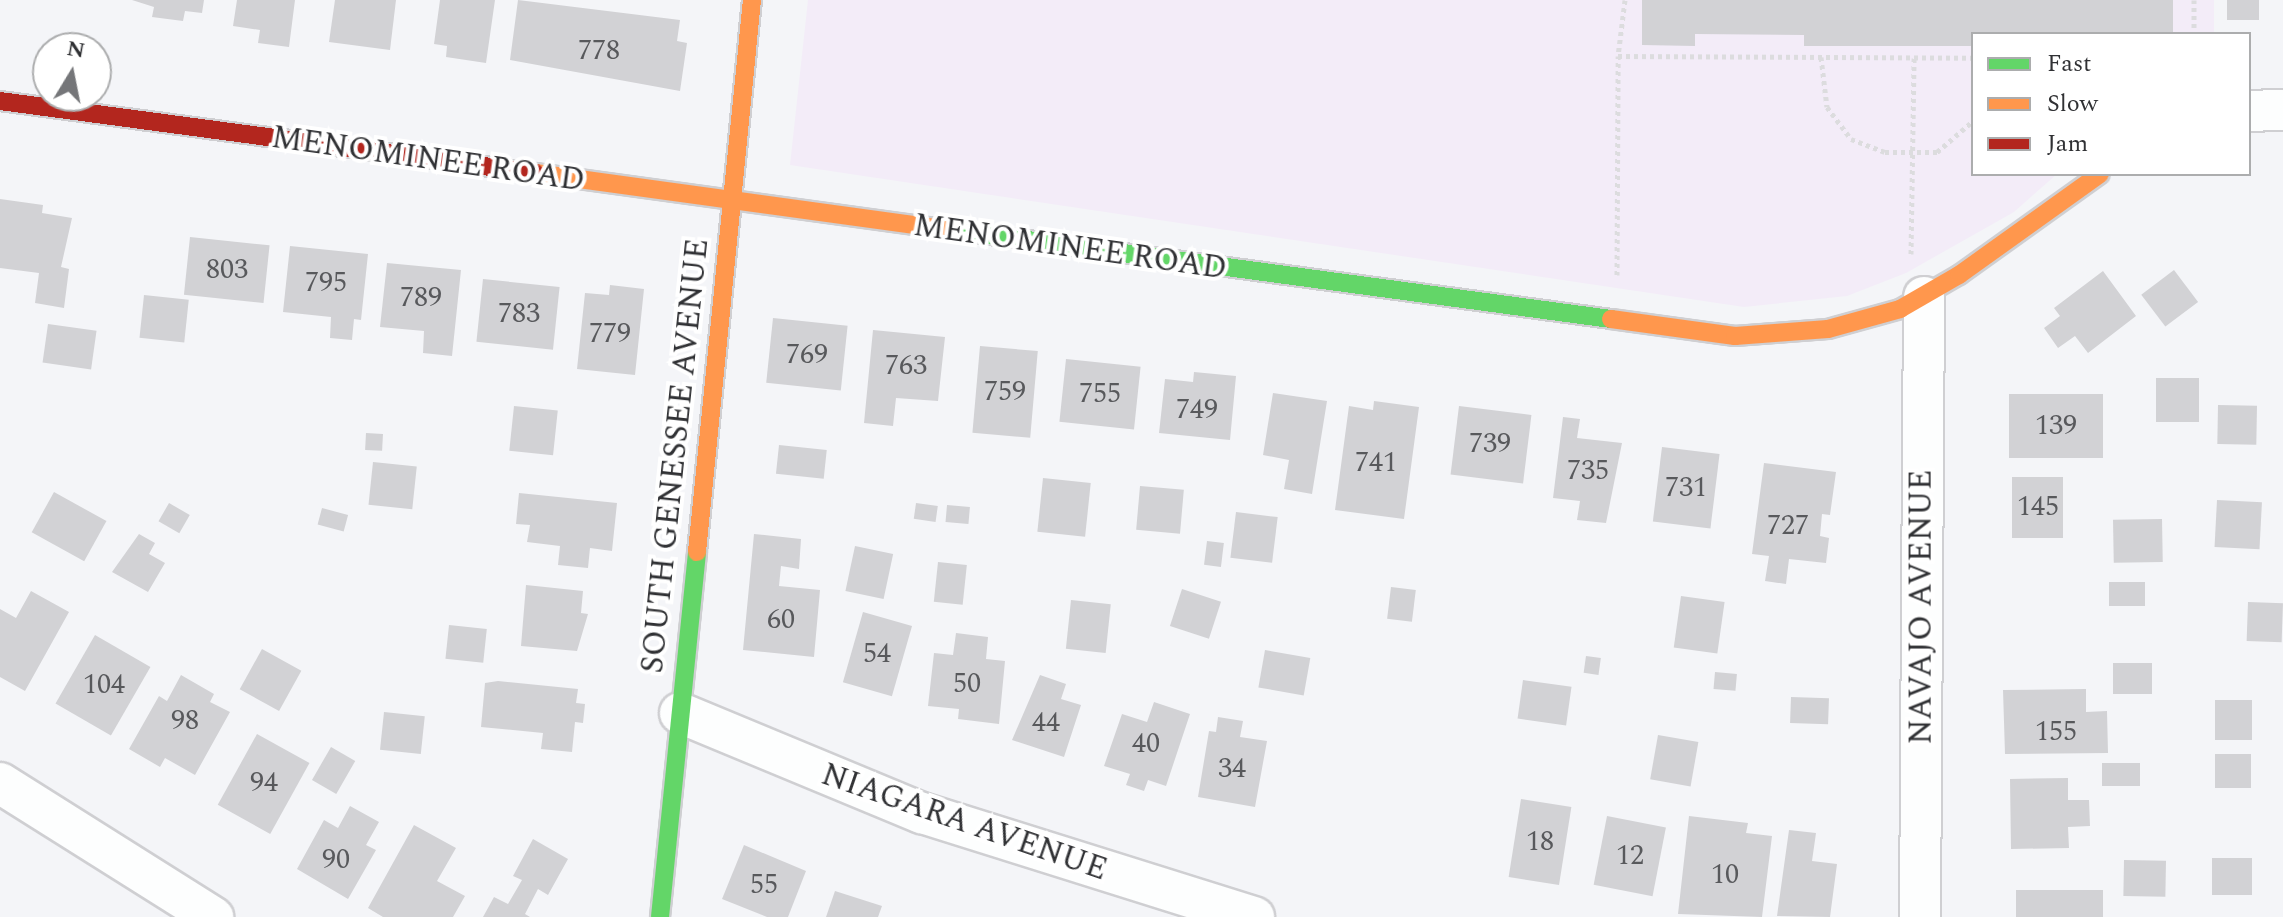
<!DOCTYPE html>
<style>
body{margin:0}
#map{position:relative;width:2283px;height:917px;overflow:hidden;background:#f4f5f8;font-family:Spectral,serif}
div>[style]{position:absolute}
.education>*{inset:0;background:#f3ecf8}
.building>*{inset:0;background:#d2d2d5;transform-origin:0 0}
.path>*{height:5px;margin-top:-2.5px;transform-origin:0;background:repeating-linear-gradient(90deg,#dcdcde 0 4px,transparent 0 8px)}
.roads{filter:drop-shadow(2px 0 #cfcfd2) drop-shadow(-2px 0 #cfcfd2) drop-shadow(0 2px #cfcfd2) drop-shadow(0 -2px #cfcfd2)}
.street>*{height:40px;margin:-20px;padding:0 20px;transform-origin:20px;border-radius:20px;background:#fdfefe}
.fast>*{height:18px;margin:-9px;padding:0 9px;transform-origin:9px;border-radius:9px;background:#63d668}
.slow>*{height:18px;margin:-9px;padding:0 9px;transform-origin:9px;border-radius:9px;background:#ff974d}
.jam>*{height:18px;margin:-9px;padding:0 9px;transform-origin:9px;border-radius:9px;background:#b3261e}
span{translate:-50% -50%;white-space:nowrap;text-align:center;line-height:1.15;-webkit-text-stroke:8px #fff;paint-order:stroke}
.number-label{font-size:28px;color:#58595c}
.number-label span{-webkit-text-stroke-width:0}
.street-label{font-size:32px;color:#303134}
.legend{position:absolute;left:1971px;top:32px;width:280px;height:144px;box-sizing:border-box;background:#fff;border:2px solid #acadae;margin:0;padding:10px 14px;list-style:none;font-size:24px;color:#303134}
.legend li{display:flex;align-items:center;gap:16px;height:40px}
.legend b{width:40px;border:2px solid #acadae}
.north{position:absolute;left:32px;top:32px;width:80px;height:80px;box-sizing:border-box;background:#fff;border:2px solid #acadae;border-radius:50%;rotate:10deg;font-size:22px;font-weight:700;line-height:32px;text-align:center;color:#303134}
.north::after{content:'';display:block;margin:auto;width:28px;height:36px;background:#757679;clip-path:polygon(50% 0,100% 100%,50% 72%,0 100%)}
</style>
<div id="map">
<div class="education">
<i style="clip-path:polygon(808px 0,2214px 0,2214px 34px,1973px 34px,1973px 174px,2057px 174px,2014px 212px,1906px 273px,1847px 296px,1744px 307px,790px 165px)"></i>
</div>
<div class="building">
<i style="clip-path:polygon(132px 0,204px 0,202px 13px,185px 11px,183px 21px,152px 17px,154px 7px)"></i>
<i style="clip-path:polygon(237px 0,295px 0,289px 47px,258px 43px,260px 30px,233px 26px)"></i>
<i style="clip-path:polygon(335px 0,396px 0,390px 50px,329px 42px)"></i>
<i style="clip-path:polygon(440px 0,495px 0,486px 63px,446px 57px,447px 46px,434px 44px)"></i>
<i style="clip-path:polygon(518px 0,680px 20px,677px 41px,687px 43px,680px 91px,510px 60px)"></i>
<i style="clip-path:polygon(1642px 0,2173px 0,2173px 34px,1973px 34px,1973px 46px,1804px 46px,1804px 35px,1695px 34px,1695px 46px,1642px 45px)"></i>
<i style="left:2227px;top:0;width:32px;height:20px"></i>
<i style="clip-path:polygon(0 199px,43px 205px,42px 213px,72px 218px,61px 267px,69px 269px,64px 308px,35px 303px,39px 273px,0 268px)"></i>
<i style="left:190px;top:237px;width:80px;height:58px;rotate:6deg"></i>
<i style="clip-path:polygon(290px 246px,368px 254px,361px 320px,354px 319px,352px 340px,330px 338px,331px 317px,283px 312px)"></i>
<i style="clip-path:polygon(387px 263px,461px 270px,452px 356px,423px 353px,424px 331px,380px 327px)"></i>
<i style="left:2174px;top:270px;width:40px;height:41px;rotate:53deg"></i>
<i style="clip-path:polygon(2103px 271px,2136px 316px,2088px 353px,2075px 336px,2058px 348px,2044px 328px,2060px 316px,2054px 308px)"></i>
<i style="left:483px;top:279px;width:77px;height:63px;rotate:6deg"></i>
<i style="clip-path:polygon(610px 285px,644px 289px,635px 375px,577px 369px,585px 293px,609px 295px)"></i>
<i style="left:144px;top:295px;width:45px;height:43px;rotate:6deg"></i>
<i style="left:773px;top:318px;width:75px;height:65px;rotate:6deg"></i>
<i style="left:48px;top:324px;width:49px;height:39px;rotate:8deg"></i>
<i style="clip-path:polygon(873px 330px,945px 337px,938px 401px,896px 398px,893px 426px,864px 423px)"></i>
<i style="left:980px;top:346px;width:58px;height:87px;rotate:5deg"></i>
<i style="left:1066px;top:359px;width:75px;height:63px;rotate:6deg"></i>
<i style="clip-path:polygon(1194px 372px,1236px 376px,1230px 440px,1159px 433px,1165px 379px,1193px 382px)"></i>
<i style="left:2199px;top:378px;width:44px;height:43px;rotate:90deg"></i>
<i style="clip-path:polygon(1273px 393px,1327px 401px,1312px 494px,1284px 489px,1289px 460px,1263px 455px)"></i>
<i style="left:2009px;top:394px;width:94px;height:64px"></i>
<i style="clip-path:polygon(1374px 401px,1419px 407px,1404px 519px,1335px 510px,1349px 406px,1373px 410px)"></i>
<i style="left:2218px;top:405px;width:39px;height:39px;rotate:1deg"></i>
<i style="left:514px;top:406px;width:44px;height:45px;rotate:6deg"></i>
<i style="left:1459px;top:406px;width:73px;height:69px;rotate:7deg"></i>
<i style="clip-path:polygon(1563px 417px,1580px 419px,1577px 438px,1622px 443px,1606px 523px,1577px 520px,1580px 501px,1553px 498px)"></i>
<i style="left:366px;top:433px;width:17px;height:17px;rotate:3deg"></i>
<i style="left:779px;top:445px;width:48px;height:29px;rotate:6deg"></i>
<i style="left:1662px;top:447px;width:58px;height:75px;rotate:7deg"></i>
<i style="left:373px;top:462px;width:44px;height:43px;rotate:6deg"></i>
<i style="clip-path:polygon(1764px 463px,1836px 472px,1830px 515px,1822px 514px,1820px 536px,1829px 538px,1826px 563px,1789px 559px,1786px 584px,1765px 581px,1769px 556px,1752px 554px)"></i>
<i style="left:2012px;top:477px;width:51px;height:61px"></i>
<i style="left:1043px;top:478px;width:48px;height:54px;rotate:6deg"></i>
<i style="left:1140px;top:486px;width:44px;height:44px;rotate:5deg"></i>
<i style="left:54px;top:492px;width:60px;height:46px;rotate:29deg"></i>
<i style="clip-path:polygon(519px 493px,617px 503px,612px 551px,590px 548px,588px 568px,558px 565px,560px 546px,527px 542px,530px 525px,516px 524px)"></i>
<i style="left:2217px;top:500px;width:45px;height:47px;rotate:3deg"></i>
<i style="left:169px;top:503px;width:24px;height:21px;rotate:30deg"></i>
<i style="left:916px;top:503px;width:22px;height:16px;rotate:8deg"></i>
<i style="left:947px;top:505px;width:23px;height:17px;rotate:5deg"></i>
<i style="left:322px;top:508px;width:27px;height:17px;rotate:15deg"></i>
<i style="left:1236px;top:512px;width:42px;height:46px;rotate:7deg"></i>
<i style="left:2162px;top:519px;width:43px;height:49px;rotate:89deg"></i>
<i style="clip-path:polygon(139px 534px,155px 543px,149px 554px,165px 563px,148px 592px,112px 572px)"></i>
<i style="clip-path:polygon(754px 534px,801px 539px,799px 569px,781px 566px,779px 586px,820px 590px,814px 657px,743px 650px)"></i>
<i style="left:1207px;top:541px;width:17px;height:24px;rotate:7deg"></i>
<i style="left:855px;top:546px;width:39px;height:46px;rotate:12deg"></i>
<i style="left:938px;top:562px;width:29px;height:40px;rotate:6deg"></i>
<i style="left:2109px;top:582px;width:36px;height:24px"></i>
<i style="clip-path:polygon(526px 585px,583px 591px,581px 613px,588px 614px,577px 651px,521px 646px)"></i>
<i style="left:1391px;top:587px;width:25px;height:32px;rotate:7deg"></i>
<i style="left:1182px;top:589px;width:41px;height:39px;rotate:18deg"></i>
<i style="clip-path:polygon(31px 591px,69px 612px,25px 691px,0 677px,0 609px,16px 618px)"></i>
<i style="left:1681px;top:596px;width:44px;height:52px;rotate:8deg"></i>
<i style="left:1071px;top:600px;width:40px;height:49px;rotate:6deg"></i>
<i style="left:2248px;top:602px;width:35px;height:39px;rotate:2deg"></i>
<i style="left:863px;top:612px;width:51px;height:73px;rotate:16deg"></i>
<i style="left:449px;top:625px;width:38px;height:34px;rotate:6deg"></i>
<i style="clip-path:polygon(956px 633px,988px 637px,986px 659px,1005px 661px,999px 724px,958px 719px,959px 709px,928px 706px,934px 653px,953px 655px)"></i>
<i style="left:95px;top:635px;width:64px;height:79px;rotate:30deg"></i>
<i style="left:262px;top:649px;width:45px;height:46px;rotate:29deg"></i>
<i style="left:1265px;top:650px;width:46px;height:38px;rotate:10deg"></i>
<i style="left:1586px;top:656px;width:15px;height:17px;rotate:8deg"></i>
<i style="left:2152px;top:663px;width:31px;height:39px;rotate:90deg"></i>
<i style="left:1715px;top:672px;width:22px;height:17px;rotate:5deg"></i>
<i style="clip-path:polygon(181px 675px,214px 694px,210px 702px,230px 712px,195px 775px,165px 758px,160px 767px,129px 749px,159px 696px,167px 701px)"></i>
<i style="clip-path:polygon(1040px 675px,1066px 684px,1061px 699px,1081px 705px,1064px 757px,1012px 740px)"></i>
<i style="left:1523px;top:680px;width:49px;height:39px;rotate:8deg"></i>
<i style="clip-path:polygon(498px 681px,578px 689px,576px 703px,585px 704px,583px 723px,575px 722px,572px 752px,541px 749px,543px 733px,481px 727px,485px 683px)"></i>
<i style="clip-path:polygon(2086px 689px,2086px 712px,2107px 711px,2108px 753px,2005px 754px,2003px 690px)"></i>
<i style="left:1791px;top:697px;width:38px;height:26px;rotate:2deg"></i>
<i style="left:2215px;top:700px;width:37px;height:40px"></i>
<i style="clip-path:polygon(1154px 702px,1190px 714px,1166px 786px,1148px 780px,1144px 791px,1126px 785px,1130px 774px,1104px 766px,1122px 714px,1147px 722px)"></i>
<i style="left:384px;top:712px;width:41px;height:38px;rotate:6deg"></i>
<i style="clip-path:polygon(1218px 717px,1243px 721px,1240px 737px,1267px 741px,1255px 807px,1198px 797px,1209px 731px,1216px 732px)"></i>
<i style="left:257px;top:734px;width:60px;height:81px;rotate:29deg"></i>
<i style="left:1658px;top:735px;width:41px;height:45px;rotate:10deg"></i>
<i style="left:331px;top:747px;width:28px;height:38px;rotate:30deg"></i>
<i style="left:2215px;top:754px;width:36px;height:34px"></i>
<i style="left:2102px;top:763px;width:38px;height:23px"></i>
<i style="clip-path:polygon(2068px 778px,2068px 800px,2089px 800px,2090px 826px,2068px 827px,2069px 848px,2011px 849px,2010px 779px)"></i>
<i style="left:1521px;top:799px;width:51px;height:79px;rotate:9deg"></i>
<i style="clip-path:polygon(350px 806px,379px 822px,366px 845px,376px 850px,348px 899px,297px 869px,324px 820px,338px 828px)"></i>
<i style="left:1607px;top:816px;width:60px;height:70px;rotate:11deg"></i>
<i style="clip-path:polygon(1689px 816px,1748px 823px,1746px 833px,1772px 836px,1762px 917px,1678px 914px)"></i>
<i style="clip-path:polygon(414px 825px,456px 848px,437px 881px,465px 896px,453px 917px,383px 917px,368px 908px)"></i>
<i style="clip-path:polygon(1789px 830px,1816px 833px,1812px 861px,1837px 864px,1830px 917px,1777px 916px)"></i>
<i style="clip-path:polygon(533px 839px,568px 859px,548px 895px,538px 889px,525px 914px,530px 917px,483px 917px,494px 897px,508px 904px,522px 880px,513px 876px)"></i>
<i style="clip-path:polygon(744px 845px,806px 871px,788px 917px,767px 917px,722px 899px)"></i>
<i style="left:2212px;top:858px;width:40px;height:37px"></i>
<i style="left:2124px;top:860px;width:42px;height:36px;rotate:1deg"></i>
<i style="left:2103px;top:890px;width:27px;height:87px;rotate:90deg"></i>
<i style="clip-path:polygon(835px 891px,882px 906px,878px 917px,826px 917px)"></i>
</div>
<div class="path">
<i style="left:1625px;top:0;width:56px;rotate:97.1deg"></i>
<i style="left:1618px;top:56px;width:355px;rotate:0.3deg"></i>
<i style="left:2194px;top:0;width:34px;rotate:90deg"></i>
<i style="left:1821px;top:57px;width:50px;rotate:83.2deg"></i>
<i style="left:1827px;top:107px;width:40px;rotate:53deg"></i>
<i style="left:1851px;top:139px;width:36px;rotate:21deg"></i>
<i style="left:1885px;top:152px;width:52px"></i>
<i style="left:1937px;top:152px;width:48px;rotate:-40.7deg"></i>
<i style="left:1911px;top:254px;width:196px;rotate:-89.1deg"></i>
<i style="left:1617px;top:275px;width:219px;rotate:-89.7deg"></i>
</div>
<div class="roads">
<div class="street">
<i style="left:2249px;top:111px;width:34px;rotate:-2deg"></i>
<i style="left:680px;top:713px;width:262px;rotate:22.5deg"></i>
<i style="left:922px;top:813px;width:348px;rotate:17.4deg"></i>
<i style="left:0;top:783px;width:252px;rotate:32.2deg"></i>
<i style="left:1920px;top:917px;width:620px;rotate:-89.63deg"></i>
</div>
<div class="fast">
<i style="left:946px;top:229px;width:671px;rotate:7.71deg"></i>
<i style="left:660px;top:917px;width:367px;rotate:-84.2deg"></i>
</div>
<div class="slow">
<i style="left:535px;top:173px;width:415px;rotate:7.8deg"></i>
<i style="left:1611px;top:319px;width:125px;rotate:7.8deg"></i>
<i style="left:1735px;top:336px;width:93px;rotate:-4.3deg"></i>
<i style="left:1828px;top:329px;width:75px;rotate:-15.5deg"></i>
<i style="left:1900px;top:309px;width:68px;rotate:-30deg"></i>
<i style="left:1959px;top:275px;width:173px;rotate:-35.6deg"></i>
<i style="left:697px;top:552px;width:555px;rotate:-84.31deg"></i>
</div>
<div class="jam">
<i style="left:0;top:101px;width:540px;rotate:7.66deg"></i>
</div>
</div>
<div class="number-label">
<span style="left:599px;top:51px">778</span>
<span style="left:227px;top:270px">803</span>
<span style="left:326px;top:283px">795</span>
<span style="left:421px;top:298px">789</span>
<span style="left:519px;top:314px">783</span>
<span style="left:610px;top:334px">779</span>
<span style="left:807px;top:355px">769</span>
<span style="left:906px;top:366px">763</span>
<span style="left:1005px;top:392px">759</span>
<span style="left:1100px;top:394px">755</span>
<span style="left:1197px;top:410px">749</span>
<span style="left:2056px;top:426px">139</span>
<span style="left:1490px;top:444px">739</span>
<span style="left:1376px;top:463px">741</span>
<span style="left:1588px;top:471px">735</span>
<span style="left:1686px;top:488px">731</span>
<span style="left:2038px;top:507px">145</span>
<span style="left:1788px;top:526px">727</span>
<span style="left:781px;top:620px">60</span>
<span style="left:877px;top:654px">54</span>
<span style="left:967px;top:684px">50</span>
<span style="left:104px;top:685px">104</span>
<span style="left:185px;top:721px">98</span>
<span style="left:1046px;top:723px">44</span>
<span style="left:2056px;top:732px">155</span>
<span style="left:1146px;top:744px">40</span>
<span style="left:1232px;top:769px">34</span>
<span style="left:264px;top:783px">94</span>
<span style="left:1540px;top:842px">18</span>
<span style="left:1630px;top:856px">12</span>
<span style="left:336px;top:860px">90</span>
<span style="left:1725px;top:875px">10</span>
<span style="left:764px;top:885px">55</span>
</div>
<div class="street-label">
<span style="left:428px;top:160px;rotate:8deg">MENOMINEE ROAD</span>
<span style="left:1070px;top:248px;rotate:8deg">MENOMINEE ROAD</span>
<span style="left:676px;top:456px;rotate:-84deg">SOUTH GENESSEE AVENUE</span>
<span style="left:1922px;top:607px;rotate:-90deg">NAVAJO AVENUE</span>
<span style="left:964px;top:823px;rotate:19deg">NIAGARA AVENUE</span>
</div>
<ul class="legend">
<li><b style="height:10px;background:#63d668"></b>Fast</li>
<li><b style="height:10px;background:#ff974d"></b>Slow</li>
<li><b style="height:10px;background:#b3261e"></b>Jam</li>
</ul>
<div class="north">N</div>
</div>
